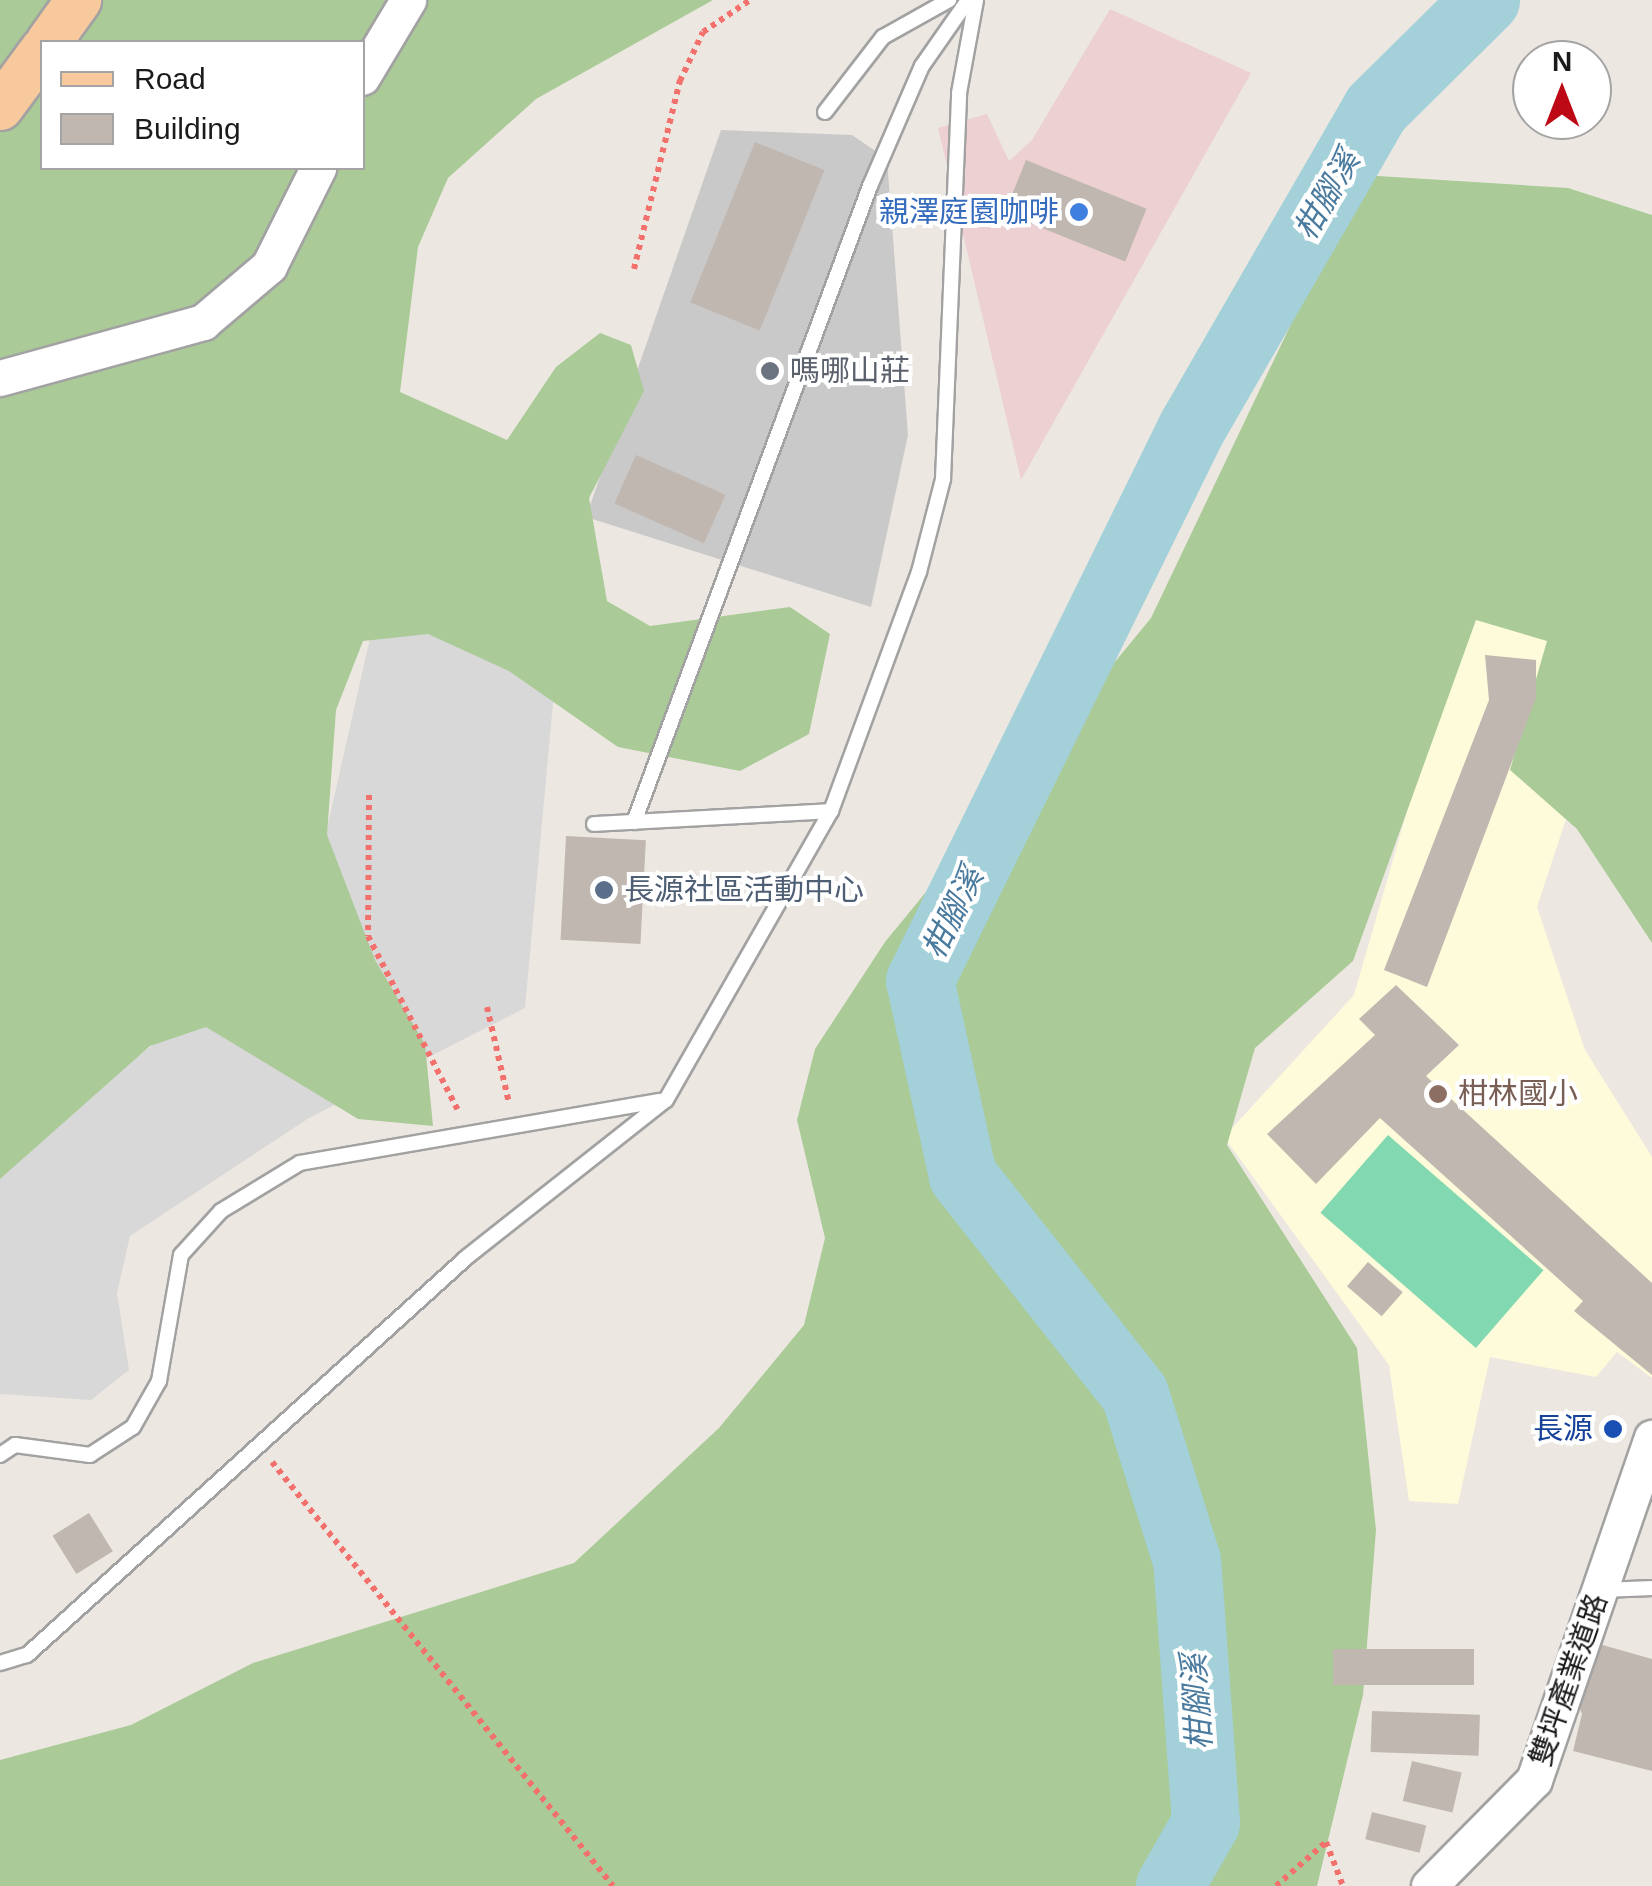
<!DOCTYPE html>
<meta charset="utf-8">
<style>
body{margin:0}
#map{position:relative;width:1652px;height:1886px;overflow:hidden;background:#ece8e1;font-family:Helvetica,"Noto Sans TC",sans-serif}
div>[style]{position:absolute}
.residential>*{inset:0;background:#d9d8d8}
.commercial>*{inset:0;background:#edd0d1}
.education>*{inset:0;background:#fdfbd9}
.religious>*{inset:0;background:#c9c9c9}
.forest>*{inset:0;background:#aaca97}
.pitch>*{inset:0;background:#82d9b1;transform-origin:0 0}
.river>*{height:68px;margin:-34px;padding:0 34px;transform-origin:34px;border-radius:34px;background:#a3d0d9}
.building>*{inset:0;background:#c1b7b1;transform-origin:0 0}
.path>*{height:6px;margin-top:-3px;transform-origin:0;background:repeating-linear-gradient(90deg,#f3716c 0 5px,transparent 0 10px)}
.roads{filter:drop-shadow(2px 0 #a2a2a2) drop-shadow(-2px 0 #a2a2a2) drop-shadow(0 2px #a2a2a2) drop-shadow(0 -2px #a2a2a2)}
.service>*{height:14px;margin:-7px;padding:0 7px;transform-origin:7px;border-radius:7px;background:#fff}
.tertiary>*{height:35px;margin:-17.5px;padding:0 17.5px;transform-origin:17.5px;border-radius:17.5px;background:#fff}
.primary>*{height:45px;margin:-22.5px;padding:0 22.5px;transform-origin:22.5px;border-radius:22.5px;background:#f7c99c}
.dots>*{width:28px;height:28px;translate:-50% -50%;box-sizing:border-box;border:5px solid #fff;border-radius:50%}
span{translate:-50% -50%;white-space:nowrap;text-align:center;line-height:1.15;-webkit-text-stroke:8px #fff;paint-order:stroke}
.shop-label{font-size:30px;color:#366cbe}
.right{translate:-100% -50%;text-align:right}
.worship-label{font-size:30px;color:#5b616d}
.left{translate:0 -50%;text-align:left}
.service-label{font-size:30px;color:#4e5e75}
.education-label{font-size:30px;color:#785e54}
.transit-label{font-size:30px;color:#164399}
.street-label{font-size:30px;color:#1b1b1b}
.water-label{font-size:32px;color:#4a7a9e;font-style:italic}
.legend{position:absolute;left:40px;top:40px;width:325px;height:130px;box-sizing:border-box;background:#fff;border:2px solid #a4a4a4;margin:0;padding:12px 18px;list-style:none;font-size:30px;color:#1b1b1b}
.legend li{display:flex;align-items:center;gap:20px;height:50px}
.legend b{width:50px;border:2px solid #a4a4a4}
.north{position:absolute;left:1512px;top:40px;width:100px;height:100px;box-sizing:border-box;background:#fff;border:2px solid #a4a4a4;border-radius:50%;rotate:0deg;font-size:28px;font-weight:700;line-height:40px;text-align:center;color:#1b1b1b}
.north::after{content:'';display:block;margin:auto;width:35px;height:45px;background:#bd0916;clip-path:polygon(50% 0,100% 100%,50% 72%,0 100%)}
</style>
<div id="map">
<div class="residential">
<i style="clip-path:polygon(375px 616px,559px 638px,525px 1008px,309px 1118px,130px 1236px,117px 1293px,129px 1370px,91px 1400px,0 1394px,0 1161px,304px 930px)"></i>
</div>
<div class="commercial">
<i style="clip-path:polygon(1110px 9px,1251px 73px,1021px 480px,938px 128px,987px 114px,1009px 161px,1032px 140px)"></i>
</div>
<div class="education">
<i style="clip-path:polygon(1465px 610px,1624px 643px,1537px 907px,1585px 1050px,1652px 1157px,1652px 1378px,1617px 1352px,1596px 1377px,1490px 1357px,1458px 1504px,1409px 1501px,1389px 1365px,1224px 1137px,1354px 995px)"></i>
</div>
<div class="religious">
<i style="clip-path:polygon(721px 130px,852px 135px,887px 159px,908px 435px,871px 607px,586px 517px)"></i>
</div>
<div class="forest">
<i style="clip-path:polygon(evenodd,0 0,713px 0,536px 99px,448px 178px,418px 247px,400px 392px,507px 440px,556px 367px,600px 333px,631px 345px,644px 391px,589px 498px,607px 601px,650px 626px,790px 607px,830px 634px,809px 734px,740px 771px,618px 747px,509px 671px,428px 634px,363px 641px,336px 710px,327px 835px,375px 960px,425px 1044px,433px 1126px,358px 1119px,206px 1027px,150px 1046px,0 1179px,0 0,42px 42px,362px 42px,362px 168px,42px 168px,42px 42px)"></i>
<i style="clip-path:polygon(1362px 175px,1568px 188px,1652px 215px,1652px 943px,1577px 829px,1510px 770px,1547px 641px,1476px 620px,1353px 961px,1255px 1048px,1227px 1145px,1357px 1348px,1376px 1530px,1363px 1695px,1317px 1886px,0 1886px,0 1760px,131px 1725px,253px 1663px,574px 1563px,719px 1428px,804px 1325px,825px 1238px,797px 1120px,815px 1049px,885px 942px,1151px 618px)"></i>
</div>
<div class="pitch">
<i style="left:1388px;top:1135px;width:206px;height:103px;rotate:41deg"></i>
</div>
<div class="river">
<i style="left:1170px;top:1886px;width:73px;rotate:-60.3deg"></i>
<i style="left:1206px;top:1823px;width:263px;rotate:-94.1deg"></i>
<i style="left:1187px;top:1561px;width:175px;rotate:-107.3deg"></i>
<i style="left:1135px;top:1394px;width:278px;rotate:-128.3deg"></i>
<i style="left:963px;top:1176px;width:200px;rotate:-102.4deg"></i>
<i style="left:920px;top:981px;width:616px;rotate:-63.81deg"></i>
<i style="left:1192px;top:428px;width:368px;rotate:-60deg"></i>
<i style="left:1376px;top:109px;width:155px;rotate:-44.7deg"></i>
</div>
<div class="building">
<i style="left:755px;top:142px;width:75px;height:173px;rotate:22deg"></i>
<i style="left:1026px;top:160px;width:130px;height:57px;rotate:22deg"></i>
<i style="left:636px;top:455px;width:98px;height:53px;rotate:24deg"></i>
<i style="clip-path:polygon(1485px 655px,1536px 660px,1536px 698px,1427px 987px,1384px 970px,1489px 700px)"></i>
<i style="left:566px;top:836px;width:80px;height:104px;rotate:3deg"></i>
<i style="clip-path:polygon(1396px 985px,1459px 1045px,1426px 1076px,1652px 1283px,1652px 1375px,1574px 1311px,1583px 1301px,1380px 1118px,1316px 1184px,1267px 1134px,1375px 1035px,1359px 1019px)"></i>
<i style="left:1368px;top:1262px;width:46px;height:32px;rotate:41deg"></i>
<i style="left:89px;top:1513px;width:45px;height:43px;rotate:58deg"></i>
<i style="clip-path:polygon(1592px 1642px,1652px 1659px,1652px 1771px,1573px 1751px,1582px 1714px,1575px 1696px)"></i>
<i style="left:1333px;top:1649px;width:141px;height:36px"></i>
<i style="left:1372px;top:1711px;width:108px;height:41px;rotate:2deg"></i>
<i style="left:1412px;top:1761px;width:51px;height:41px;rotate:13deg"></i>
<i style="left:1372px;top:1812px;width:56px;height:28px;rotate:14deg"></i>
</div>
<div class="path">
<i style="left:634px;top:269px;width:194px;rotate:-76.3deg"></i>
<i style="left:680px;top:81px;width:54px;rotate:-64.9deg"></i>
<i style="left:703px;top:32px;width:57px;rotate:-34.2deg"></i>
<i style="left:369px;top:795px;width:141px;rotate:90.4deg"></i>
<i style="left:368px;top:936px;width:198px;rotate:62.7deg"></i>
<i style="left:487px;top:1007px;width:98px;rotate:77.1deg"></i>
<i style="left:272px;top:1462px;width:544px;rotate:51.19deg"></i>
<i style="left:1276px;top:1886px;width:67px;rotate:-41.3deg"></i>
<i style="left:1326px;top:1842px;width:47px;rotate:68.9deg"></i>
</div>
<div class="roads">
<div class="service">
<i style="left:825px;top:112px;width:95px;rotate:-52.3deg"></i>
<i style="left:883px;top:37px;width:76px;rotate:-29.3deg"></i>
<i style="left:634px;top:822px;width:678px;rotate:-69.64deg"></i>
<i style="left:870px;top:186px;width:131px;rotate:-66.6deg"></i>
<i style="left:922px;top:66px;width:80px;rotate:-55.1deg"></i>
<i style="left:594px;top:824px;width:237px;rotate:-3.1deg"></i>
<i style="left:0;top:1455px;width:18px;rotate:-34deg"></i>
<i style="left:15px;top:1445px;width:76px;rotate:7.6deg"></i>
<i style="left:90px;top:1455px;width:51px;rotate:-33.1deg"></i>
<i style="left:133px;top:1427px;width:53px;rotate:-60.5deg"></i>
<i style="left:159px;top:1381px;width:128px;rotate:-80.1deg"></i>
<i style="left:181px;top:1255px;width:59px;rotate:-47.7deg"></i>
<i style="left:221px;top:1211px;width:92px;rotate:-31.3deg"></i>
<i style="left:300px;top:1163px;width:365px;rotate:-9.8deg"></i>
<i style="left:1603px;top:1590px;width:49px;rotate:-2.3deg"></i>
<i style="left:0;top:1663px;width:28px;rotate:-17deg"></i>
<i style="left:27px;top:1655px;width:593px;rotate:-42.13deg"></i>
<i style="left:467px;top:1257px;width:253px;rotate:-38.3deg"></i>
<i style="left:666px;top:1100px;width:333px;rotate:-60.3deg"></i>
<i style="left:831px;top:811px;width:255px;rotate:-69.8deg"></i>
<i style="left:919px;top:572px;width:96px;rotate:-75.5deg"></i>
<i style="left:943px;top:479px;width:386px;rotate:-87.6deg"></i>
<i style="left:959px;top:93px;width:95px;rotate:-79.6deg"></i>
</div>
<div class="tertiary">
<i style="left:362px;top:77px;width:90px;rotate:-59.1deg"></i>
<i style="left:0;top:378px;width:211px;rotate:-15.4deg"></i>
<i style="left:203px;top:322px;width:87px;rotate:-40.3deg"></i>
<i style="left:269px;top:266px;width:110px;rotate:-63.4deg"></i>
<i style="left:1429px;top:1886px;width:149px;rotate:-45.3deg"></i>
<i style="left:1534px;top:1780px;width:362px;rotate:-71deg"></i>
</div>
<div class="primary">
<i style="left:48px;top:42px;width:52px;rotate:-54.5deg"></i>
<i style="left:0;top:107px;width:71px;rotate:-53.6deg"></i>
</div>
</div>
<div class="dots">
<i style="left:1079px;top:212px;background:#3f7fe0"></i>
<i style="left:770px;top:371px;background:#6b7280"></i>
<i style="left:604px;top:890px;background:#5c6f8a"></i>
<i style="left:1438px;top:1094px;background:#8d6e63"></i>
<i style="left:1613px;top:1429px;background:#1a4fb4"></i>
</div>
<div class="shop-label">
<span class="right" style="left:1059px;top:212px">親澤庭園咖啡</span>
</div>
<div class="worship-label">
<span class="left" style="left:790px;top:371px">嗎哪山莊</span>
</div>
<div class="service-label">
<span class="left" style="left:624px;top:890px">長源社區活動中心</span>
</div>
<div class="education-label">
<span class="left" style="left:1458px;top:1094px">柑林國小</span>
</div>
<div class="transit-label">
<span class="right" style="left:1593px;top:1429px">長源</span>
</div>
<div class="street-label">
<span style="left:1569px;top:1680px;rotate:-71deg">雙坪產業道路</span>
</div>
<div class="water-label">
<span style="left:1327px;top:195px;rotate:-60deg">柑腳溪</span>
<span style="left:953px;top:913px;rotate:-64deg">柑腳溪</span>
<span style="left:1197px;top:1702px;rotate:-94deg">柑腳溪</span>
</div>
<ul class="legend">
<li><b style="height:12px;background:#f7c99c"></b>Road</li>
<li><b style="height:28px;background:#c1b7b1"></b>Building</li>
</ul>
<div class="north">N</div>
</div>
